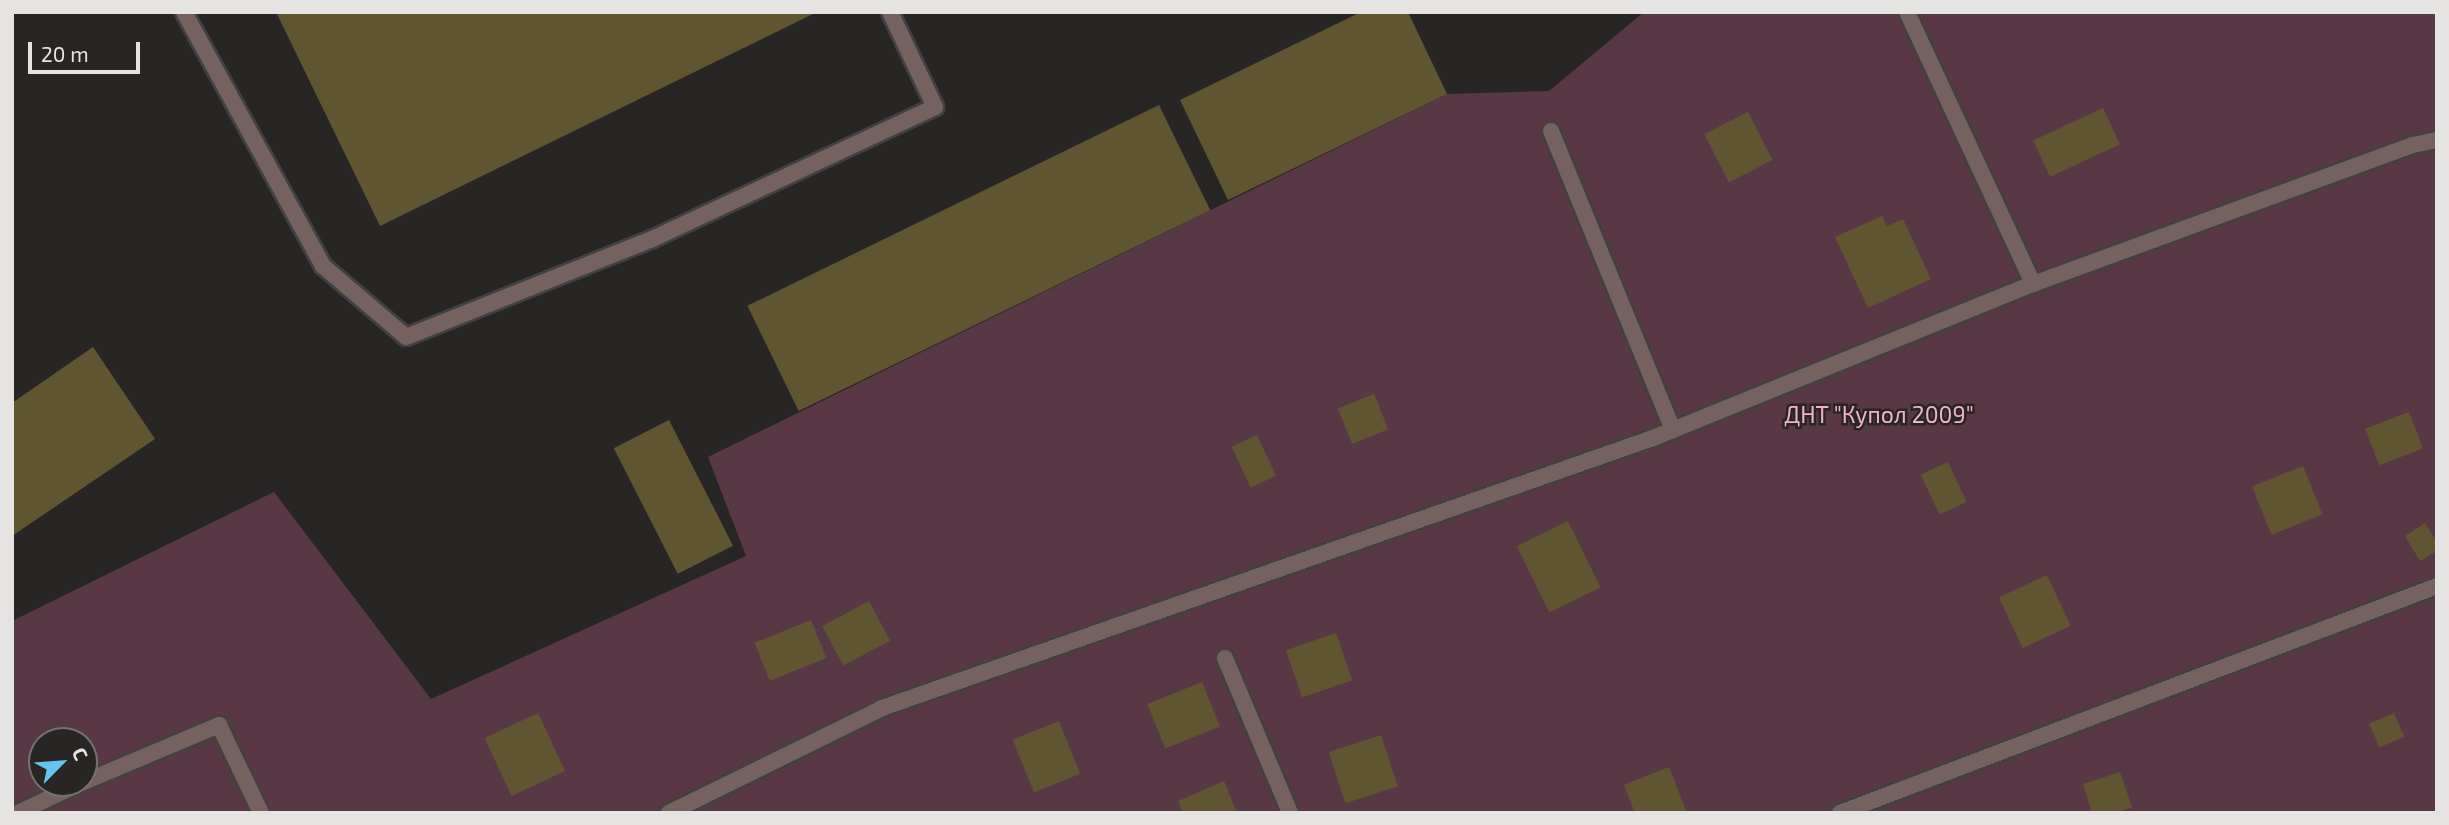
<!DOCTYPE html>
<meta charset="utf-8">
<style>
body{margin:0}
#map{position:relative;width:2449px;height:825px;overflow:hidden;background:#282625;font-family:"Exo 2",sans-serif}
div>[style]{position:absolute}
.green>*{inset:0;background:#593846}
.building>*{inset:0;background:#605531;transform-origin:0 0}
.roads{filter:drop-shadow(2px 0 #434140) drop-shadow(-2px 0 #434140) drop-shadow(0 2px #434140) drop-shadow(0 -2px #434140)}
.service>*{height:16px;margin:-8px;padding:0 8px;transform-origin:8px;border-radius:8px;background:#756260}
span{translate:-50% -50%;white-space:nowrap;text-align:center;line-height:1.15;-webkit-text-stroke:5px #282625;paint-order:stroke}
.park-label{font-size:23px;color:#f2b0cc}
.frame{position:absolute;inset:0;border:14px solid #e6e4e3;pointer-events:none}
.north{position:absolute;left:28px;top:727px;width:70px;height:70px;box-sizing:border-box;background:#282625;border:2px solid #747271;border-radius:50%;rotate:65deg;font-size:19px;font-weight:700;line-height:28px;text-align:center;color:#e6e4e3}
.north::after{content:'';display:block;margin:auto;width:24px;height:32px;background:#64c5ee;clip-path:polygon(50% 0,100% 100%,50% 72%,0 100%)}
.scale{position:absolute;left:28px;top:42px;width:112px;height:32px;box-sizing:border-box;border:4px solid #e6e4e3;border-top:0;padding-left:9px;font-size:21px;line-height:24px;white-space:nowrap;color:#e6e4e3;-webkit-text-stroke:5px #282625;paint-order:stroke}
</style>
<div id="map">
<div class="green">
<i style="clip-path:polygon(evenodd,1644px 12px,2437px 12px,2437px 813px,12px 813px,12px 621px,274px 492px,431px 699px,746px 556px,708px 457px,1447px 94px,1549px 91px,1644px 12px,42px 741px,84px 741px,84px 783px,42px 783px,42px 741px)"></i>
</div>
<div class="building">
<i style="clip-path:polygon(276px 12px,817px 12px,380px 226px)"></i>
<i style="clip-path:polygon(1361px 12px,1408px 12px,1447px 94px,1228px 200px,1180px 100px)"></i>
<i style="left:1159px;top:105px;width:117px;height:458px;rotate:64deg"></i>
<i style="left:2103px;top:108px;width:40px;height:77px;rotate:65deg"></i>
<i style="left:1748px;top:112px;width:54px;height:49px;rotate:63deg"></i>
<i style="clip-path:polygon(1882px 216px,1887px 226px,1903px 219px,1931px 279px,1868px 308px,1835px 237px)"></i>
<i style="clip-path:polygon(93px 347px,155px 439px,12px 536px,12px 403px)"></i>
<i style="left:1374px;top:394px;width:38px;height:39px;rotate:68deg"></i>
<i style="left:2409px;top:412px;width:39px;height:47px;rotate:69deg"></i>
<i style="left:669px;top:420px;width:141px;height:62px;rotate:63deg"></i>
<i style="left:1257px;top:435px;width:45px;height:28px;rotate:65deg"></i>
<i style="left:1948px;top:462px;width:44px;height:30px;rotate:65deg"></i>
<i style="left:2303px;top:466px;width:52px;height:55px;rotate:68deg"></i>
<i style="left:1568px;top:521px;width:74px;height:57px;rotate:64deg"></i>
<i style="clip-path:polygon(2425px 523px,2437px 542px,2437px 551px,2420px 561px,2405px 536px)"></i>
<i style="left:2047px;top:575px;width:56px;height:53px;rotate:65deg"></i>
<i style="left:869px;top:601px;width:45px;height:53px;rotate:62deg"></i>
<i style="left:811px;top:620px;width:41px;height:61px;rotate:68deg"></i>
<i style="left:1336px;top:633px;width:50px;height:53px;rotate:71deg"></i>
<i style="left:1202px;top:682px;width:48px;height:59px;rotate:68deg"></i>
<i style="left:538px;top:713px;width:64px;height:59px;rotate:65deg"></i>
<i style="left:2394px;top:713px;width:26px;height:27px;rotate:67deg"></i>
<i style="left:1059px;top:721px;width:57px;height:50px;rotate:68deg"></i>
<i style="left:1381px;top:735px;width:54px;height:55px;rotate:72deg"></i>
<i style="clip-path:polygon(1669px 767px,1687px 813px,1635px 813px,1624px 785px)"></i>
<i style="clip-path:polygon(2120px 772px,2132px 807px,2115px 813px,2092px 813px,2083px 784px)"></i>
<i style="clip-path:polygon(1224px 781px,1237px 813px,1183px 813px,1178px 801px)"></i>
</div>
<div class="roads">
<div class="service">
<i style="left:184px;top:12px;width:290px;rotate:61.3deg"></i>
<i style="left:323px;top:266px;width:109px;rotate:40.5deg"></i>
<i style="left:406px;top:337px;width:265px;rotate:-21.7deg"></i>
<i style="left:652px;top:239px;width:312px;rotate:-25deg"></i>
<i style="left:935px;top:107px;width:105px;rotate:-115.3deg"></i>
<i style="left:1907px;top:12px;width:300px;rotate:65.1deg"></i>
<i style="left:1551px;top:131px;width:323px;rotate:67.8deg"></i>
<i style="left:1225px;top:658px;width:168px;rotate:67.2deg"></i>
<i style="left:84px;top:782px;width:147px;rotate:-22.9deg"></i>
<i style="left:219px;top:725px;width:98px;rotate:64.5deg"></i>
<i style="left:18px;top:813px;width:70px;rotate:-25.5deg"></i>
<i style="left:669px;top:813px;width:237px;rotate:-26.2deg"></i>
<i style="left:882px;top:708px;width:817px;rotate:-19.3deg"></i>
<i style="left:1653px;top:438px;width:410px;rotate:-22.1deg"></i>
<i style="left:2033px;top:284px;width:405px;rotate:-20.1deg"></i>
<i style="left:2413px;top:145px;width:25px;rotate:-12deg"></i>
<i style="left:1840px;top:813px;width:639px;rotate:-20.82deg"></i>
</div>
</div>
<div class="park-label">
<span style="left:1879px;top:414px">ДНТ "Купол 2009"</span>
</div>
<div class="frame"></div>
<div class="north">С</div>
<div class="scale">20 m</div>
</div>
